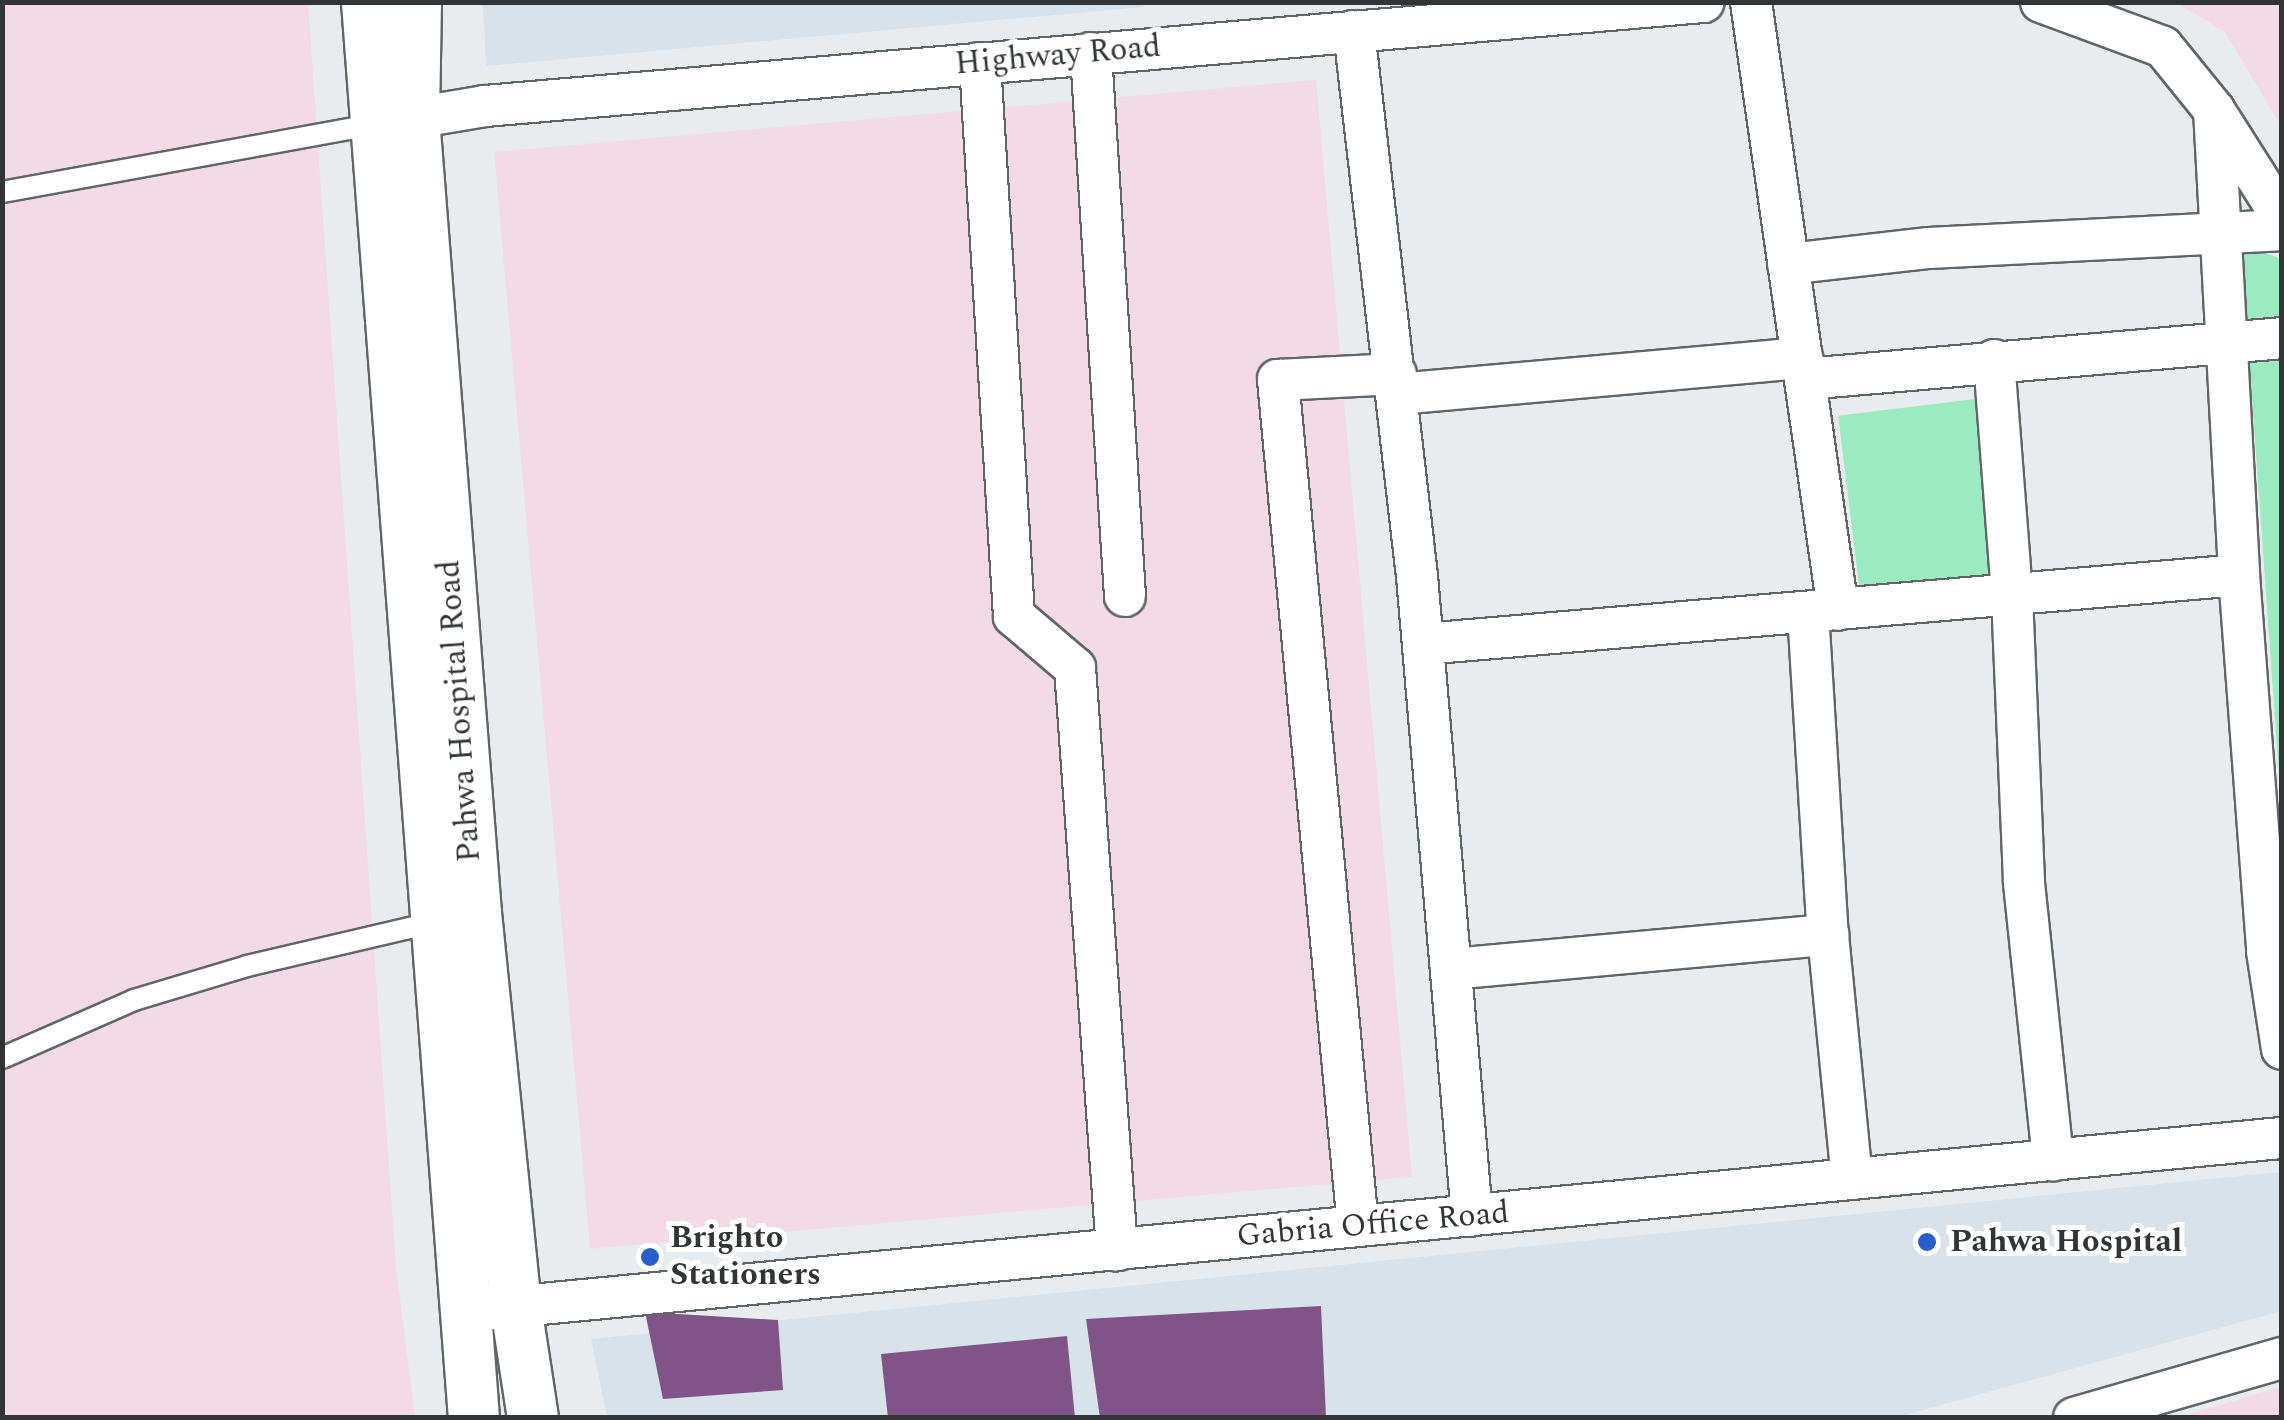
<!DOCTYPE html>
<style>
body{margin:0}
#map{position:relative;width:2284px;height:1420px;overflow:hidden;background:#e8ecef;font-family:Spectral,serif}
div>[style]{position:absolute}
.built>*{inset:0;background:#d8e2ea}
.industrial>*{inset:0;background:#f3dae4;transform-origin:0 0}
.green>*{inset:0;background:#9cebc0;transform-origin:0 0}
.building>*{inset:0;background:#805389}
.roads{filter:drop-shadow(2px 0 #626568) drop-shadow(-2px 0 #626568) drop-shadow(0 2px #626568) drop-shadow(0 -2px #626568)}
.service>*{height:20px;margin:-10px;padding:0 10px;transform-origin:10px;border-radius:10px;background:#fff}
.minor>*{height:40px;margin:-20px;padding:0 20px;transform-origin:20px;border-radius:20px;background:#fff}
.tertiary>*{height:50px;margin:-25px;padding:0 25px;transform-origin:25px;border-radius:25px;background:#fff}
.dots>*{width:28px;height:28px;translate:-50% -50%;box-sizing:border-box;border:5px solid #fff;border-radius:50%}
span{translate:-50% -50%;white-space:nowrap;text-align:center;line-height:1.15;-webkit-text-stroke:10px #fff;paint-order:stroke}
.street-label{font-size:32px;color:#323435}
.poi-label{font-size:32px;color:#323435;font-weight:700}
.left{translate:0 -50%;text-align:left}
.frame{position:absolute;inset:0;border:5px solid #323435;pointer-events:none}
</style>
<div id="map">
<div class="built">
<i style="clip-path:polygon(1143px 2px,1144px 7px,486px 66px,483px 3px)"></i>
<i style="clip-path:polygon(2281px 1172px,2281px 1311px,1898px 1417px,607px 1417px,591px 1339px)"></i>
</div>
<div class="industrial">
<i style="clip-path:polygon(3px 3px,308px 3px,396px 1267px,415px 1417px,3px 1418px)"></i>
<i style="clip-path:polygon(2177px 3px,2281px 3px,2281px 126px,2225px 32px)"></i>
<i style="left:1316px;top:80px;width:1101px;height:825px;rotate:85deg"></i>
<i style="clip-path:polygon(2281px 1387px,2281px 1417px,2180px 1417px)"></i>
</div>
<div class="green">
<i style="clip-path:polygon(2241px 243px,2278px 258px,2281px 263px,2281px 803px)"></i>
<i style="left:1991px;top:397px;width:183px;height:154px;rotate:83deg"></i>
</div>
<div class="building">
<i style="clip-path:polygon(1321px 1306px,1326px 1418px,1100px 1418px,1086px 1319px)"></i>
<i style="clip-path:polygon(645px 1312px,778px 1320px,783px 1390px,663px 1399px)"></i>
<i style="clip-path:polygon(1067px 1336px,1075px 1418px,888px 1418px,881px 1354px)"></i>
</div>
<div class="roads">
<div class="service">
<i style="left:2px;top:192px;width:381px;rotate:-10.3deg"></i>
<i style="left:2px;top:1058px;width:144px;rotate:-23.7deg"></i>
<i style="left:134px;top:1000px;width:118px;rotate:-16.7deg"></i>
<i style="left:247px;top:966px;width:193px;rotate:-13.2deg"></i>
</div>
<div class="minor">
<i style="left:1751px;top:2px;width:614px;rotate:81.86deg"></i>
<i style="left:2041px;top:2px;width:130px;rotate:20.2deg"></i>
<i style="left:2163px;top:47px;width:81px;rotate:51deg"></i>
<i style="left:2214px;top:110px;width:127px;rotate:57.6deg"></i>
<i style="left:1354px;top:31px;width:549px;rotate:83.41deg"></i>
<i style="left:1417px;top:576px;width:642px;rotate:85.09deg"></i>
<i style="left:1091px;top:53px;width:544px;rotate:86.42deg"></i>
<i style="left:980px;top:63px;width:554px;rotate:86.48deg"></i>
<i style="left:1014px;top:616px;width:80px;rotate:40.4deg"></i>
<i style="left:1075px;top:668px;width:584px;rotate:85.87deg"></i>
<i style="left:2214px;top:110px;width:466px;rotate:86.9deg"></i>
<i style="left:2239px;top:575px;width:377px;rotate:85.7deg"></i>
<i style="left:2267px;top:951px;width:99px;rotate:81.3deg"></i>
<i style="left:414px;top:118px;width:72px;rotate:-9.6deg"></i>
<i style="left:485px;top:106px;width:1223px;rotate:-4.88deg"></i>
<i style="left:1788px;top:264px;width:142px;rotate:-6.5deg"></i>
<i style="left:1929px;top:248px;width:353px;rotate:-2.9deg"></i>
<i style="left:1994px;top:360px;width:236px;rotate:85.6deg"></i>
<i style="left:2012px;top:595px;width:288px;rotate:87.6deg"></i>
<i style="left:2024px;top:883px;width:279px;rotate:84deg"></i>
<i style="left:1805px;top:379px;width:479px;rotate:-4.9deg"></i>
<i style="left:1398px;top:394px;width:406px;rotate:-5.1deg"></i>
<i style="left:1808px;top:612px;width:324px;rotate:86.5deg"></i>
<i style="left:1828px;top:935px;width:245px;rotate:84.4deg"></i>
<i style="left:1423px;top:644px;width:819px;rotate:-4.83deg"></i>
<i style="left:1451px;top:969px;width:379px;rotate:-5.2deg"></i>
<i style="left:1358px;top:1226px;width:850px;rotate:-95.4deg"></i>
<i style="left:1278px;top:380px;width:118px;rotate:-2.9deg"></i>
<i style="left:489px;top:1309px;width:1801px;rotate:-5.45deg"></i>
<i style="left:2074px;top:1418px;width:216px;rotate:-16.1deg"></i>
</div>
<div class="tertiary">
<i style="left:367px;top:2px;width:1420px;rotate:85.68deg"></i>
<i style="left:416px;top:2px;width:116px;rotate:91deg"></i>
<i style="left:414px;top:118px;width:797px;rotate:85.54deg"></i>
<i style="left:476px;top:913px;width:396px;rotate:84.2deg"></i>
<i style="left:516px;top:1307px;width:112px;rotate:81.3deg"></i>
</div>
</div>
<div class="dots">
<i style="left:1927px;top:1242px;background:#295fcd"></i>
<i style="left:650px;top:1257px;background:#295fcd"></i>
</div>
<div class="street-label">
<span style="left:1058px;top:56px;rotate:-5deg">Highway Road</span>
<span style="left:460px;top:711px;rotate:-94deg">Pahwa Hospital Road</span>
<span style="left:1373px;top:1225px;rotate:-5deg">Gabria Office Road</span>
</div>
<div class="poi-label">
<span class="left" style="left:670px;top:1257px">Brighto<br>Stationers</span>
<span class="left" style="left:1950px;top:1242px">Pahwa Hospital</span>
</div>
<div class="frame"></div>
</div>
